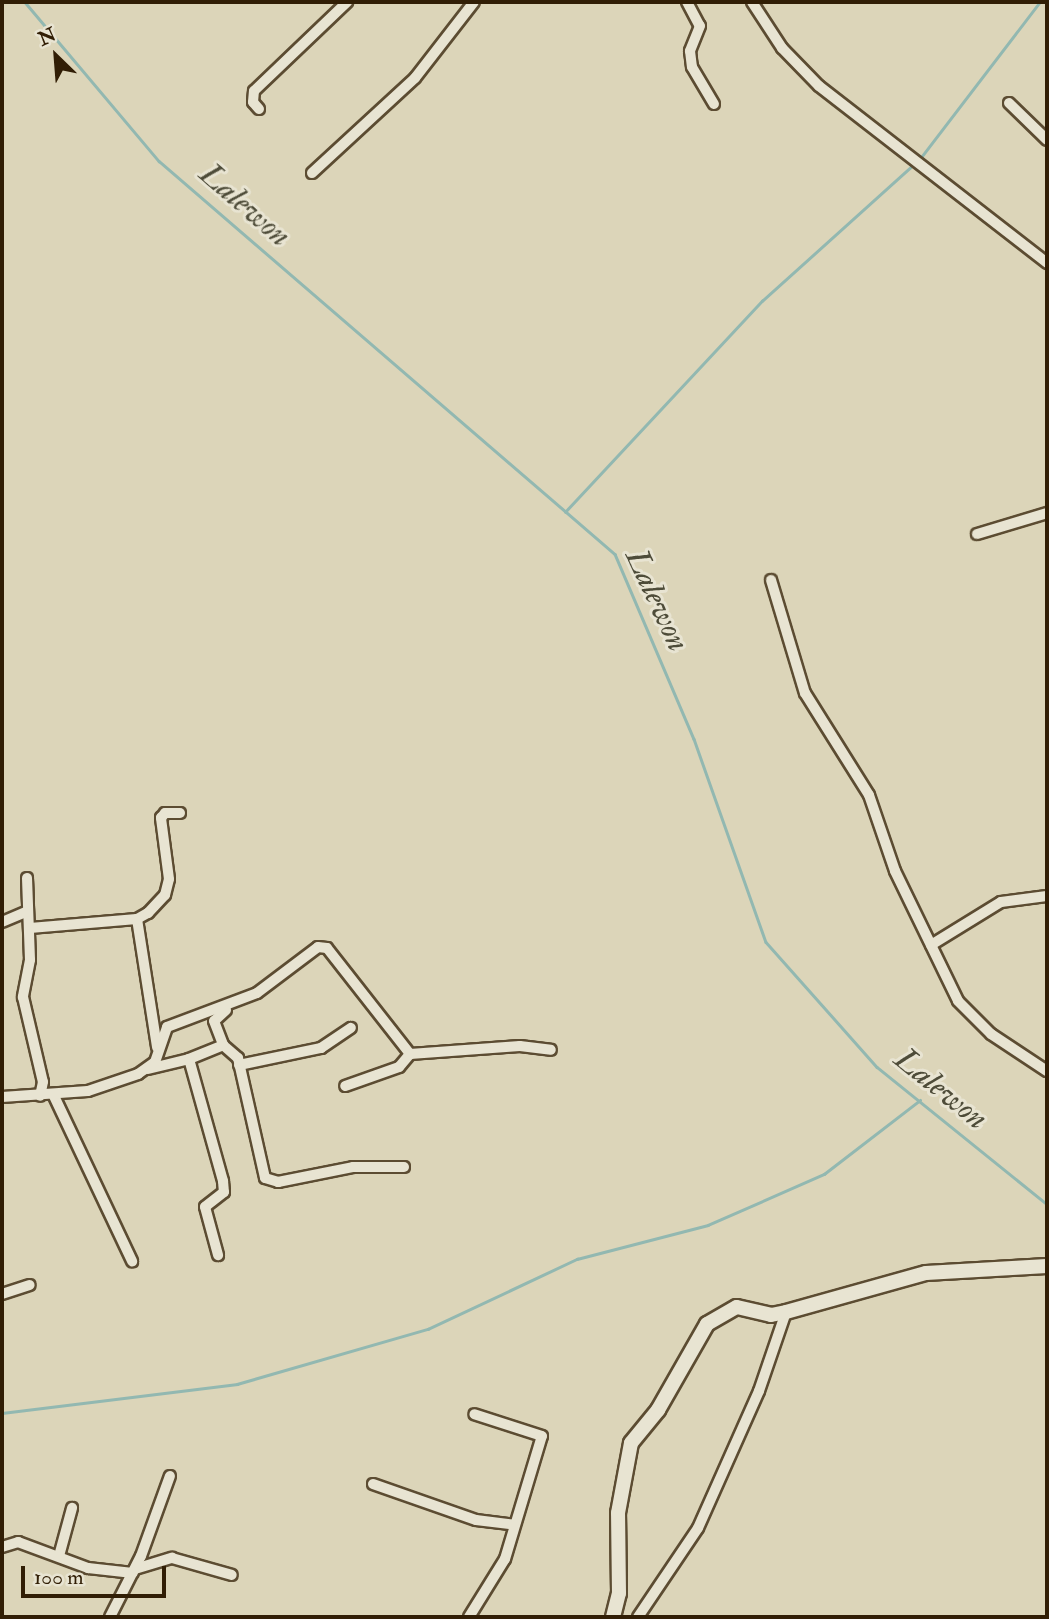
<!DOCTYPE html>
<style>
body{margin:0}
#map{position:relative;width:1049px;height:1619px;overflow:hidden;background:#dcd5b9;font-family:"IM FELL Double Pica",serif}
div>[style]{position:absolute}
.stream>*{height:2.5px;margin:-1.25px;padding:0 1.25px;transform-origin:1.25px;border-radius:1.25px;background:#92b8b1}
.roads{filter:drop-shadow(2px 0 #5c4c32) drop-shadow(-2px 0 #5c4c32) drop-shadow(0 2px #5c4c32) drop-shadow(0 -2px #5c4c32)}
.minor>*{height:10px;margin:-5px;padding:0 5px;transform-origin:5px;border-radius:5px;background:#e8e4d2}
.tertiary>*{height:14px;margin:-7px;padding:0 7px;transform-origin:7px;border-radius:7px;background:#e8e4d2}
span{translate:-50% -50%;white-space:nowrap;text-align:center;line-height:1.15;-webkit-text-stroke:6px #e8e4d2;paint-order:stroke}
.water-label{font-size:32px;color:#4e4c39;font-style:italic}
.frame{position:absolute;inset:0;border:4px solid #311e05;pointer-events:none}
.north{position:absolute;left:21px;top:21px;width:70px;height:70px;-webkit-text-stroke:5px #e8e4d2;paint-order:stroke;rotate:335deg;font-size:19px;font-weight:700;line-height:28px;text-align:center;color:#311e05}
.north::after{content:'';display:block;margin:auto;width:24px;height:32px;background:#311e05;clip-path:polygon(50% 0,100% 100%,50% 72%,0 100%)}
.scale{position:absolute;left:21px;top:1566px;width:145px;height:32px;box-sizing:border-box;border:4px solid #311e05;border-top:0;padding-left:9px;font-size:21px;line-height:24px;white-space:nowrap;color:#311e05;-webkit-text-stroke:5px #e8e4d2;paint-order:stroke}
</style>
<div id="map">
<div class="stream">
<i style="left:25px;top:2px;width:208px;rotate:49.9deg"></i>
<i style="left:159px;top:161px;width:602px;rotate:40.76deg"></i>
<i style="left:615px;top:554px;width:201px;rotate:66.9deg"></i>
<i style="left:694px;top:739px;width:215px;rotate:70.5deg"></i>
<i style="left:766px;top:942px;width:167px;rotate:48.4deg"></i>
<i style="left:877px;top:1067px;width:218px;rotate:38.9deg"></i>
<i style="left:919px;top:160px;width:199px;rotate:-52.6deg"></i>
<i style="left:565px;top:512px;width:289px;rotate:-47deg"></i>
<i style="left:762px;top:301px;width:205px;rotate:-42deg"></i>
<i style="left:2px;top:1413px;width:237px;rotate:-7deg"></i>
<i style="left:237px;top:1384px;width:199px;rotate:-16.1deg"></i>
<i style="left:428px;top:1329px;width:165px;rotate:-25.2deg"></i>
<i style="left:577px;top:1259px;width:135px;rotate:-14.5deg"></i>
<i style="left:708px;top:1225px;width:127px;rotate:-23.7deg"></i>
<i style="left:824px;top:1174px;width:121px;rotate:-37.6deg"></i>
</div>
<div class="roads">
<div class="minor">
<i style="left:687px;top:2px;width:27px;rotate:62deg"></i>
<i style="left:700px;top:26px;width:27px;rotate:112deg"></i>
<i style="left:690px;top:51px;width:16px;rotate:83deg"></i>
<i style="left:692px;top:67px;width:43px;rotate:59.3deg"></i>
<i style="left:752px;top:2px;width:55px;rotate:56.9deg"></i>
<i style="left:782px;top:48px;width:53px;rotate:45.8deg"></i>
<i style="left:819px;top:86px;width:289px;rotate:37.8deg"></i>
<i style="left:1009px;top:103px;width:53px;rotate:44.2deg"></i>
<i style="left:259px;top:109px;width:9px;rotate:-131deg"></i>
<i style="left:253px;top:102px;width:11px;rotate:-85deg"></i>
<i style="left:254px;top:91px;width:129px;rotate:-43.7deg"></i>
<i style="left:312px;top:173px;width:140px;rotate:-42.7deg"></i>
<i style="left:415px;top:78px;width:96px;rotate:-52.2deg"></i>
<i style="left:977px;top:534px;width:73px;rotate:-16.7deg"></i>
<i style="left:771px;top:580px;width:118px;rotate:73.3deg"></i>
<i style="left:805px;top:693px;width:120px;rotate:57.9deg"></i>
<i style="left:869px;top:795px;width:80px;rotate:71.1deg"></i>
<i style="left:895px;top:871px;width:144px;rotate:64.1deg"></i>
<i style="left:958px;top:1001px;width:47px;rotate:45deg"></i>
<i style="left:991px;top:1034px;width:67px;rotate:33.5deg"></i>
<i style="left:27px;top:878px;width:82px;rotate:87.9deg"></i>
<i style="left:30px;top:960px;width:38px;rotate:101deg"></i>
<i style="left:23px;top:997px;width:87px;rotate:76.8deg"></i>
<i style="left:43px;top:1082px;width:14px;rotate:102deg"></i>
<i style="left:137px;top:919px;width:130px;rotate:81.1deg"></i>
<i style="left:2px;top:922px;width:28px;rotate:-23deg"></i>
<i style="left:30px;top:928px;width:107px;rotate:-4.8deg"></i>
<i style="left:137px;top:919px;width:13px;rotate:-29deg"></i>
<i style="left:148px;top:913px;width:25px;rotate:-47deg"></i>
<i style="left:165px;top:895px;width:16px;rotate:-76deg"></i>
<i style="left:169px;top:879px;width:62px;rotate:-97.5deg"></i>
<i style="left:161px;top:818px;width:6px;rotate:-51deg"></i>
<i style="left:165px;top:813px;width:15px"></i>
<i style="left:931px;top:945px;width:82px;rotate:-31.6deg"></i>
<i style="left:1001px;top:902px;width:46px;rotate:-7.4deg"></i>
<i style="left:226px;top:1010px;width:16px;rotate:137deg"></i>
<i style="left:214px;top:1021px;width:26px;rotate:69deg"></i>
<i style="left:223px;top:1045px;width:20px;rotate:41deg"></i>
<i style="left:238px;top:1058px;width:123px;rotate:77.3deg"></i>
<i style="left:265px;top:1178px;width:14px;rotate:17deg"></i>
<i style="left:278px;top:1182px;width:76px;rotate:-11.3deg"></i>
<i style="left:353px;top:1167px;width:51px"></i>
<i style="left:410px;top:1054px;width:110px;rotate:-4.2deg"></i>
<i style="left:520px;top:1046px;width:31px;rotate:7deg"></i>
<i style="left:189px;top:1059px;width:37px;rotate:-22deg"></i>
<i style="left:239px;top:1065px;width:84px;rotate:-11.7deg"></i>
<i style="left:321px;top:1048px;width:36px;rotate:-34deg"></i>
<i style="left:148px;top:1069px;width:42px;rotate:-13.7deg"></i>
<i style="left:189px;top:1059px;width:127px;rotate:74.4deg"></i>
<i style="left:223px;top:1181px;width:11px;rotate:85deg"></i>
<i style="left:224px;top:1192px;width:24px;rotate:142deg"></i>
<i style="left:205px;top:1207px;width:50px;rotate:74.8deg"></i>
<i style="left:54px;top:1096px;width:183px;rotate:64.7deg"></i>
<i style="left:2px;top:1097px;width:86px;rotate:-4deg"></i>
<i style="left:88px;top:1091px;width:53px;rotate:-18.8deg"></i>
<i style="left:138px;top:1074px;width:21px;rotate:-35deg"></i>
<i style="left:155px;top:1062px;width:37px;rotate:-71deg"></i>
<i style="left:167px;top:1027px;width:96px;rotate:-20.7deg"></i>
<i style="left:257px;top:993px;width:76px;rotate:-37deg"></i>
<i style="left:318px;top:947px;width:9px;rotate:6deg"></i>
<i style="left:327px;top:948px;width:135px;rotate:51.9deg"></i>
<i style="left:410px;top:1054px;width:17px;rotate:130deg"></i>
<i style="left:399px;top:1067px;width:57px;rotate:160.6deg"></i>
<i style="left:2px;top:1294px;width:29px;rotate:-18deg"></i>
<i style="left:373px;top:1484px;width:109px;rotate:19.3deg"></i>
<i style="left:476px;top:1520px;width:38px;rotate:7deg"></i>
<i style="left:2px;top:1547px;width:17px;rotate:-17deg"></i>
<i style="left:18px;top:1542px;width:75px;rotate:20.4deg"></i>
<i style="left:88px;top:1568px;width:45px;rotate:6.3deg"></i>
<i style="left:59px;top:1556px;width:50px;rotate:-74.8deg"></i>
<i style="left:135px;top:1569px;width:39px;rotate:-17deg"></i>
<i style="left:172px;top:1558px;width:62px;rotate:15.8deg"></i>
<i style="left:110px;top:1617px;width:68px;rotate:-63.1deg"></i>
<i style="left:141px;top:1556px;width:85px;rotate:-70.1deg"></i>
<i style="left:469px;top:1617px;width:68px;rotate:-58.2deg"></i>
<i style="left:505px;top:1559px;width:128px;rotate:-73.3deg"></i>
<i style="left:542px;top:1436px;width:71px;rotate:-162.1deg"></i>
<i style="left:638px;top:1617px;width:107px;rotate:-56deg"></i>
<i style="left:698px;top:1528px;width:150px;rotate:-66deg"></i>
<i style="left:759px;top:1391px;width:83px;rotate:-71.1deg"></i>
</div>
<div class="tertiary">
<i style="left:613px;top:1617px;width:25px;rotate:-76deg"></i>
<i style="left:619px;top:1593px;width:80px;rotate:-90.7deg"></i>
<i style="left:618px;top:1513px;width:71px;rotate:-79.5deg"></i>
<i style="left:631px;top:1443px;width:43px;rotate:-50.7deg"></i>
<i style="left:658px;top:1410px;width:99px;rotate:-60.3deg"></i>
<i style="left:707px;top:1324px;width:34px;rotate:-30deg"></i>
<i style="left:737px;top:1307px;width:35px;rotate:13deg"></i>
<i style="left:771px;top:1315px;width:15px;rotate:-11deg"></i>
<i style="left:786px;top:1312px;width:145px;rotate:-15.6deg"></i>
<i style="left:926px;top:1273px;width:121px;rotate:-3.3deg"></i>
</div>
</div>
<div class="water-label">
<span style="left:245px;top:205px;rotate:41deg">Lalewon</span>
<span style="left:657px;top:600px;rotate:65deg">Lalewon</span>
<span style="left:941px;top:1089px;rotate:39deg">Lalewon</span>
</div>
<div class="frame"></div>
<div class="north">N</div>
<div class="scale">100 m</div>
</div>
